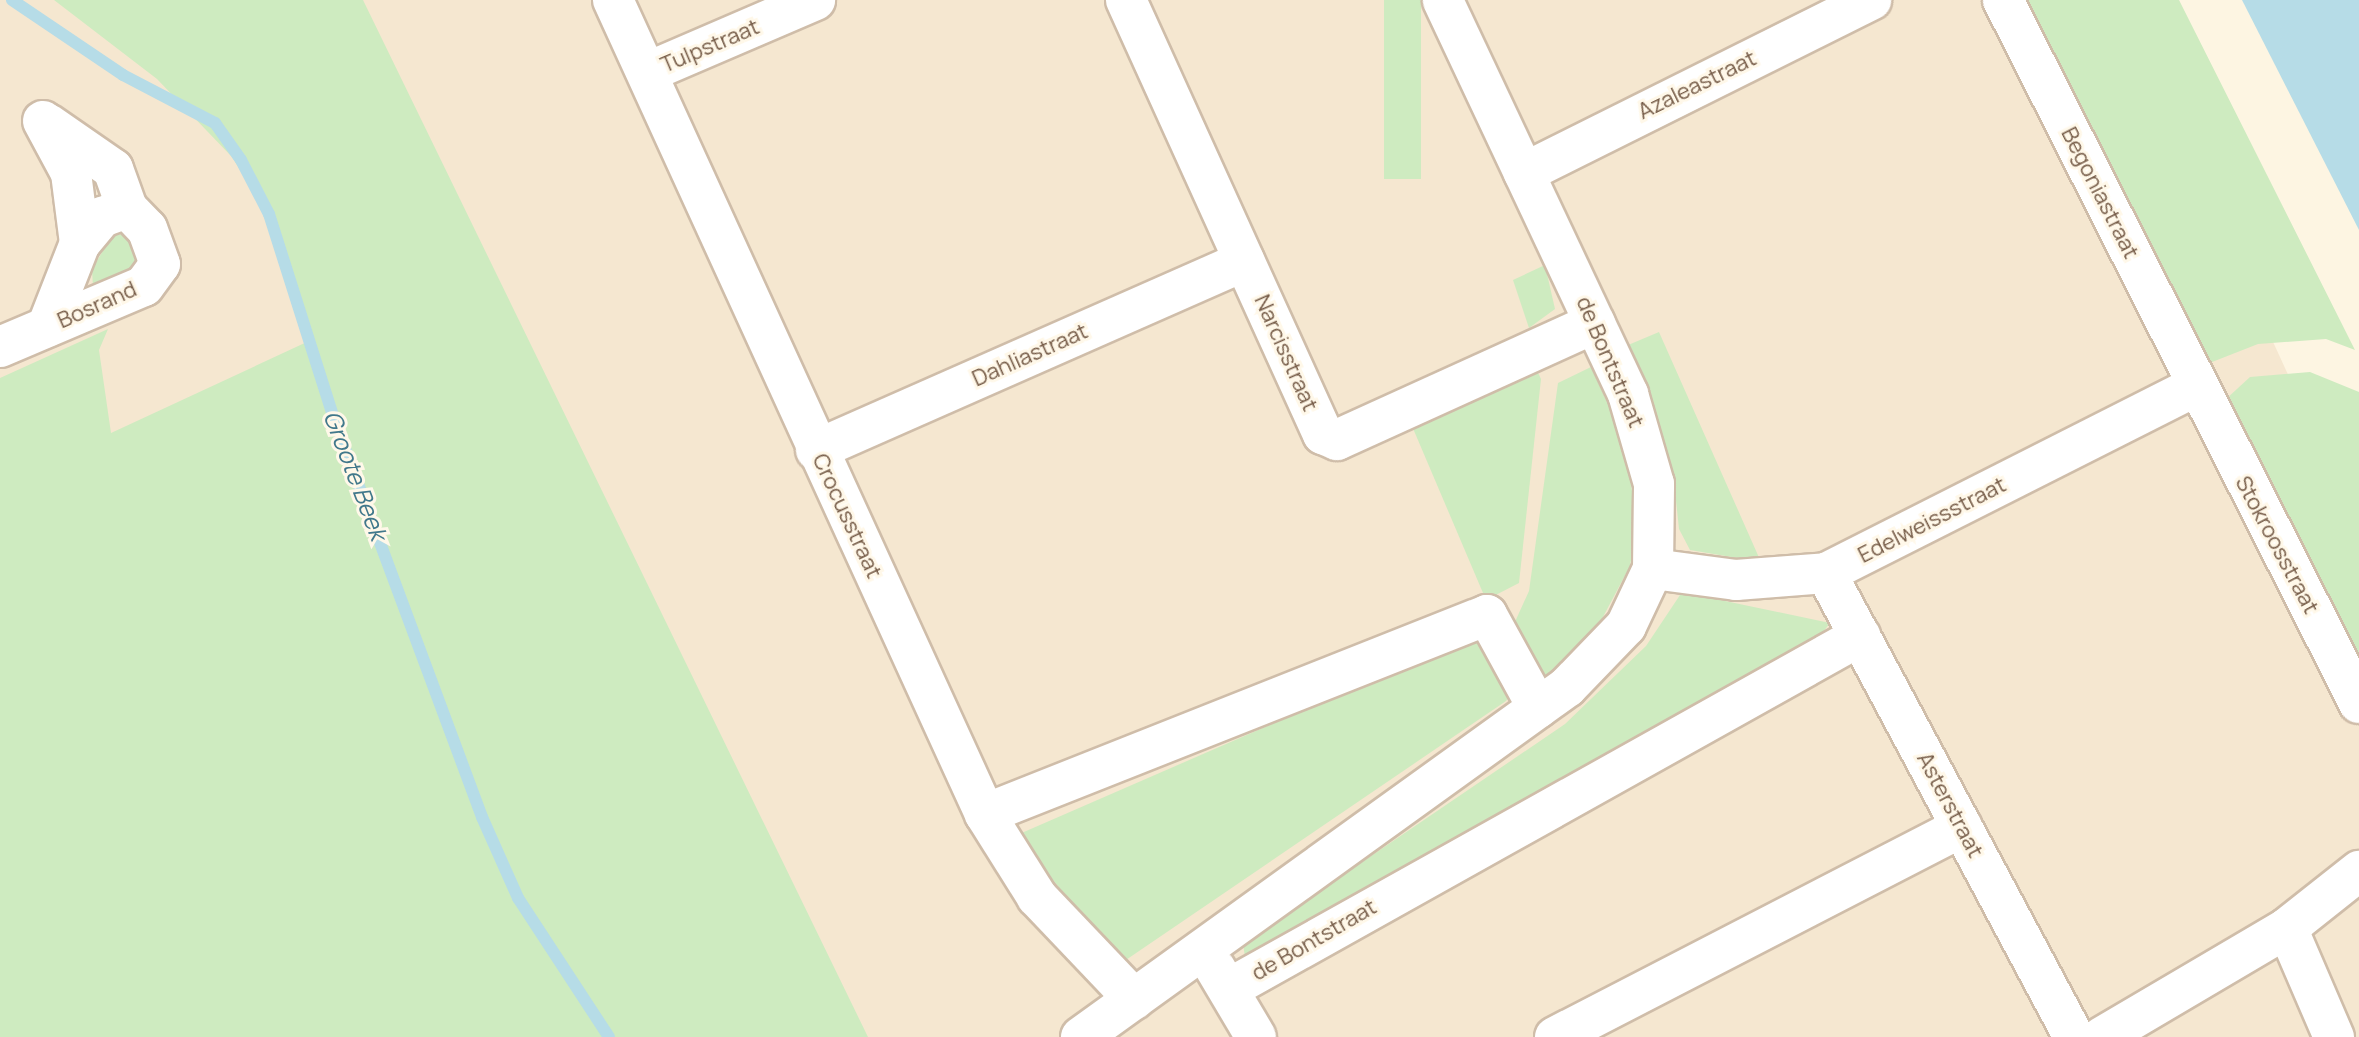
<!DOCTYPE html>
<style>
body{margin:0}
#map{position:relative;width:2359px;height:1037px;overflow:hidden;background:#fdf5e2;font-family:Manrope,sans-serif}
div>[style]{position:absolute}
.residential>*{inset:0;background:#f5e7d0}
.green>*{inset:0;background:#ceebc0;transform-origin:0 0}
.water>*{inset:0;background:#b6dce7}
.stream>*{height:12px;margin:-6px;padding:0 6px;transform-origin:6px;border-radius:6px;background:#b6dce7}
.roads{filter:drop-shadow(2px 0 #cfbda9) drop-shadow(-2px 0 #cfbda9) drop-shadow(0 2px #cfbda9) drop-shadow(0 -2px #cfbda9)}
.minor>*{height:40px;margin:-20px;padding:0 20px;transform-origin:20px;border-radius:20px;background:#fff}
span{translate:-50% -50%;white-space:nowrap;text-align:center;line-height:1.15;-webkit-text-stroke:6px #fff8e9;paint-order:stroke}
.street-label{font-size:22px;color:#765c48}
.water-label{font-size:24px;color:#41788b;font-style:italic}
</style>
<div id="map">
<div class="residential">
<i style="clip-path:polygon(0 0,2116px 0,2359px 529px,2359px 1037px,0 1037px)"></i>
</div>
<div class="green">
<i style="clip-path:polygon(54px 0,363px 0,868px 1037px,0 1037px,0 378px,108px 329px,99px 350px,111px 433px,309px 341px,296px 284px,263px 207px,232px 157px,157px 79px)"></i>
<i style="left:1384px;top:0;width:37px;height:179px"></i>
<i style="clip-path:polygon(2022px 0,2179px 0,2355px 350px,2326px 339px,2258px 344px,2207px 364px)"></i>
<i style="clip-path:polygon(113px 234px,129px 235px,140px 267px,93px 288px,92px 269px)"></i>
<i style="clip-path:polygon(1545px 265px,1555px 309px,1529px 328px,1513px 280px)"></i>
<i style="clip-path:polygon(1659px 332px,1761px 562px,1690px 550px,1679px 529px,1674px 482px,1621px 348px)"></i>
<i style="clip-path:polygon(1531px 358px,1541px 379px,1519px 583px,1486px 600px,1409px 419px)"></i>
<i style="clip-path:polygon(1591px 367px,1625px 442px,1637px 526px,1630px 566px,1595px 632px,1542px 684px,1514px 624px,1529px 591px,1558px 383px)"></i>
<i style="clip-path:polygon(2310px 372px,2359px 392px,2359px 668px,2225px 400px,2250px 377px)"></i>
<i style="clip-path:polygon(1682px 592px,1830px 623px,1796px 667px,1246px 965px,1243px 943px,1565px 724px,1646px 646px)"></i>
<i style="clip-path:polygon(1481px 633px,1511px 694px,1506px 701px,1120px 964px,1017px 835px)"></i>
</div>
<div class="water">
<i style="clip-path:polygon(2242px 0,2359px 0,2359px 230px)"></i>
</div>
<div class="stream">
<i style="left:12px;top:0;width:134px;rotate:34deg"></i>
<i style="left:123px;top:75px;width:104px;rotate:27.6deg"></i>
<i style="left:215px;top:123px;width:45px;rotate:54.9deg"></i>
<i style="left:241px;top:160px;width:61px;rotate:62.6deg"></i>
<i style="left:269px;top:214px;width:215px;rotate:72.4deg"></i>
<i style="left:334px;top:419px;width:425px;rotate:69.6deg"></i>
<i style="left:482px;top:817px;width:89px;rotate:66deg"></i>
<i style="left:518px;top:898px;width:166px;rotate:56.8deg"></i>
</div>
<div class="roads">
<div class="minor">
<i style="left:613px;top:0;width:895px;rotate:65.44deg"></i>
<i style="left:985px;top:814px;width:98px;rotate:57.9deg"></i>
<i style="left:1037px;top:897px;width:141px;rotate:46.4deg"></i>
<i style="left:1126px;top:0;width:477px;rotate:65.6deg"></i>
<i style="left:1323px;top:434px;width:15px;rotate:23deg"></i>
<i style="left:1337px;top:440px;width:283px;rotate:-24.4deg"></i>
<i style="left:2003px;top:0;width:788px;rotate:63.14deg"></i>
<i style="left:648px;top:72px;width:182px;rotate:-23.3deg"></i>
<i style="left:43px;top:121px;width:59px;rotate:61.7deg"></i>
<i style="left:71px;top:173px;width:71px;rotate:82.7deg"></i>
<i style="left:48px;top:124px;width:79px;rotate:34.7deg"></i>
<i style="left:113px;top:169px;width:41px;rotate:70.3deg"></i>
<i style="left:1524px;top:173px;width:388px;rotate:-26.5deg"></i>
<i style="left:0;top:347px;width:156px;rotate:-23deg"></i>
<i style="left:144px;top:286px;width:27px;rotate:-54deg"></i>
<i style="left:160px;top:264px;width:37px;rotate:-110deg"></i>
<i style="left:147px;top:229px;width:29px;rotate:-134deg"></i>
<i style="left:127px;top:208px;width:27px;rotate:160deg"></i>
<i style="left:102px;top:217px;width:34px;rotate:130deg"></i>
<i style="left:80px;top:243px;width:90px;rotate:111.4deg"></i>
<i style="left:816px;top:450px;width:468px;rotate:-23.8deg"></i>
<i style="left:1653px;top:569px;width:84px;rotate:7.5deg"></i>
<i style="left:1736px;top:580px;width:90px;rotate:-4.4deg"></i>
<i style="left:1826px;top:573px;width:412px;rotate:-26.8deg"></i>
<i style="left:1826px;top:573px;width:526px;rotate:61.88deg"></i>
<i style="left:985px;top:814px;width:540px;rotate:-21.62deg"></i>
<i style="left:1487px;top:615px;width:106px;rotate:61.3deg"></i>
<i style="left:2287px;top:928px;width:119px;rotate:66.7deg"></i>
<i style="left:1215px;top:968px;width:80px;rotate:59.3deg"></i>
<i style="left:1230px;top:988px;width:722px;rotate:-29.19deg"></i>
<i style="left:1081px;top:1037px;width:599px;rotate:-35.76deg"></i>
<i style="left:1567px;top:687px;width:85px;rotate:-46deg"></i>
<i style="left:1626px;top:626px;width:63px;rotate:-64.7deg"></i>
<i style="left:1653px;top:569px;width:85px;rotate:-89.3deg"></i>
<i style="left:1654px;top:484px;width:94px;rotate:-106.1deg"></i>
<i style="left:1628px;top:394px;width:435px;rotate:-115.2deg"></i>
<i style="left:1555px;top:1037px;width:458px;rotate:-27.3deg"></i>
<i style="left:2102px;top:1037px;width:215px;rotate:-30.5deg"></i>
<i style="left:2287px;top:928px;width:92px;rotate:-38.4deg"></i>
</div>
</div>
<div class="street-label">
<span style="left:710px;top:46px;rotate:-23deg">Tulpstraat</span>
<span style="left:1697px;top:85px;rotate:-26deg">Azaleastraat</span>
<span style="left:2100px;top:193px;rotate:63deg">Begoniastraat</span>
<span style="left:97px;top:305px;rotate:-24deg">Bosrand</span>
<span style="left:1286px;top:353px;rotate:66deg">Narcisstraat</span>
<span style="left:1030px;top:355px;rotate:-24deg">Dahliastraat</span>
<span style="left:1610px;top:362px;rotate:67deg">de Bontstraat</span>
<span style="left:847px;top:516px;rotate:65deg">Crocusstraat</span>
<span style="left:1932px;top:520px;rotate:-27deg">Edelweissstraat</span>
<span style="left:2277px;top:545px;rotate:62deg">Stokroosstraat</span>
<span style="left:1950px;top:805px;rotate:62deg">Asterstraat</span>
<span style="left:1314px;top:940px;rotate:-30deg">de Bontstraat</span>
</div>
<div class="water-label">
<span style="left:356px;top:475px;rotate:69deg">Groote Beek</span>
</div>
</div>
